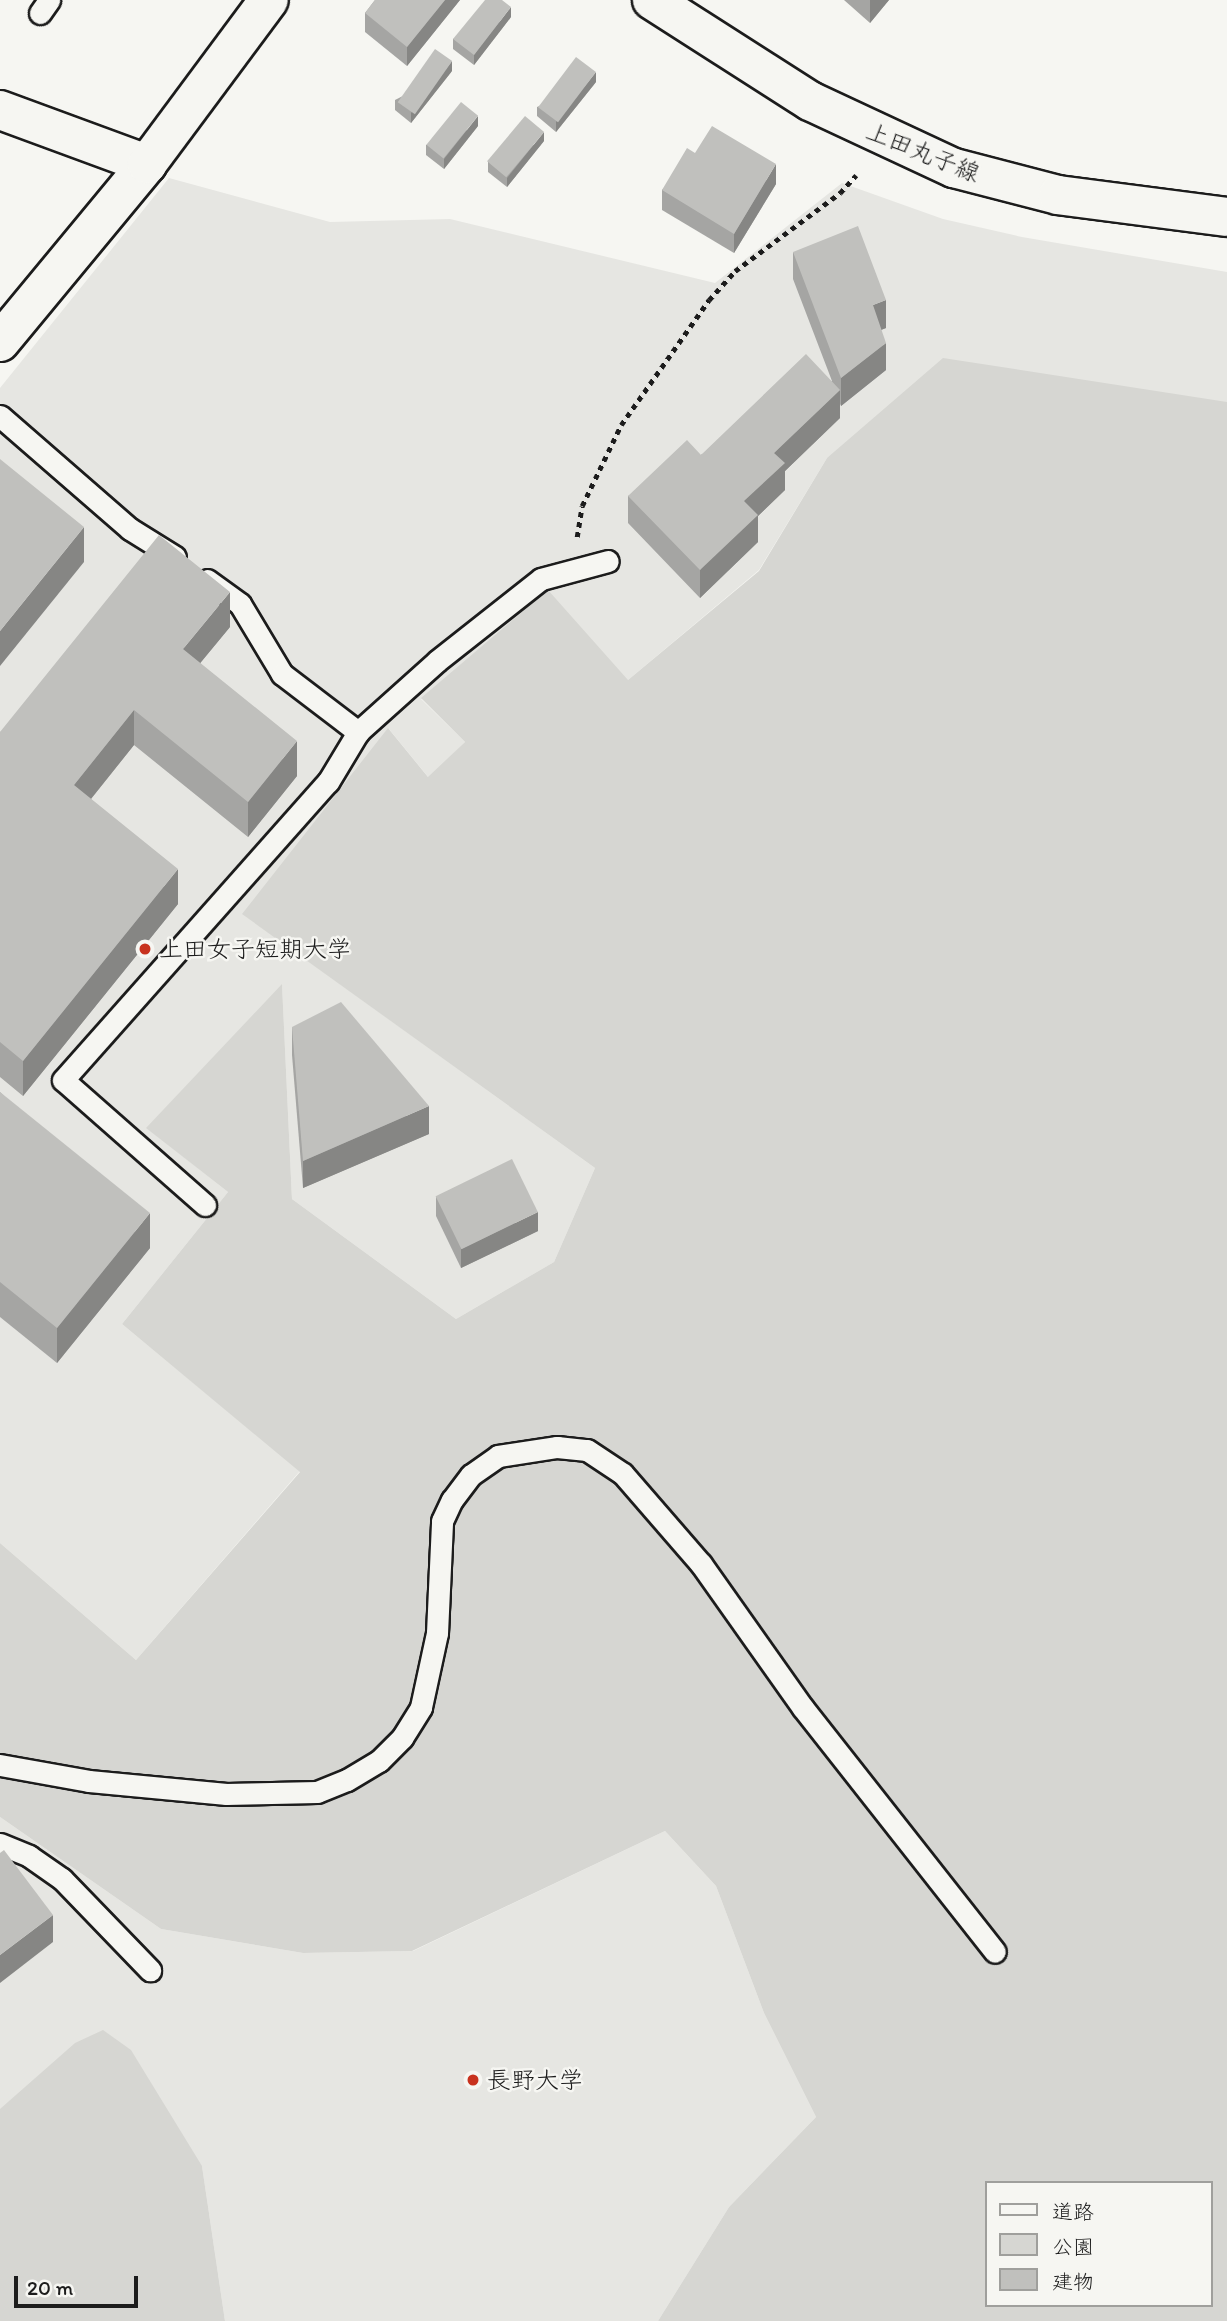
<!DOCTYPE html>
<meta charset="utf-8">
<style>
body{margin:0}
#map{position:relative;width:1227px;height:2321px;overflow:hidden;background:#f6f6f2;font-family:Itim,"Klee One",sans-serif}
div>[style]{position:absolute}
.built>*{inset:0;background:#e6e6e2}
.green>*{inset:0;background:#d6d6d2}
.path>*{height:4.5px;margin-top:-2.25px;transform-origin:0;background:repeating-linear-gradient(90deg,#1c1c1c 0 5px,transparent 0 10px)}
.roads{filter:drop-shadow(2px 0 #1c1c1c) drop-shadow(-2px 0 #1c1c1c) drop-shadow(0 2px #1c1c1c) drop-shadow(0 -2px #1c1c1c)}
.service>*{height:21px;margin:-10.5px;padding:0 10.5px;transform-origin:10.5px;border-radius:10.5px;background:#f6f6f2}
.minor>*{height:38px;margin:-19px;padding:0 19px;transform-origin:19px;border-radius:19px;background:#f6f6f2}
.tertiary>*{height:38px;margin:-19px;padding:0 19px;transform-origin:19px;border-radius:19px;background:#f6f6f2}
.primary>*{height:38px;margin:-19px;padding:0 19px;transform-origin:19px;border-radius:19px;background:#f6f6f2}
.wall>*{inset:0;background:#a5a5a3}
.shaded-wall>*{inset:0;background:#868684}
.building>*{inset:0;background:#c0c0bd;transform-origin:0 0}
.dots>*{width:19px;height:19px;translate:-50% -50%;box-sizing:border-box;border:4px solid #f6f6f2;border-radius:50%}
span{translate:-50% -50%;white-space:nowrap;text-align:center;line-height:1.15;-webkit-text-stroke:5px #f6f6f2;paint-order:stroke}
.street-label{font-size:24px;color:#1c1c1c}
.poi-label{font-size:24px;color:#1c1c1c}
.left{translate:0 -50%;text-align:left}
.legend{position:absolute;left:985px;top:2181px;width:228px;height:126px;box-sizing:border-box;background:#f6f6f2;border:2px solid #9f9f9c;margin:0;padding:9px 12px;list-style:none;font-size:21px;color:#1c1c1c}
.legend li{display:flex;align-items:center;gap:14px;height:35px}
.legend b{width:35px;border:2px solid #9f9f9c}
.scale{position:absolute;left:14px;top:2276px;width:124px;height:32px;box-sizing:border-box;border:4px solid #1c1c1c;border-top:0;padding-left:9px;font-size:21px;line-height:24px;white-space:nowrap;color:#1c1c1c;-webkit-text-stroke:5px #f6f6f2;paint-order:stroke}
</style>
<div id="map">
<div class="built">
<i style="clip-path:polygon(169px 178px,330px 222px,450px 219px,715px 283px,842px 183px,943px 219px,1022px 237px,1227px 272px,1227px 402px,827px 458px,759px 570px,628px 680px,421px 699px,465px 742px,429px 778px,389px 729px,243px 914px,595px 1168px,554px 1262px,456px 1319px,292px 1199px,282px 985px,147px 1128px,228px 1192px,122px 1324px,300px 1471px,136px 1660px,0 1543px,0 388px)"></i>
<i style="clip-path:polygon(0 1817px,161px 1929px,303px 1953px,413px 1951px,665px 1831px,716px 1886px,764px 2013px,816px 2117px,729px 2207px,658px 2321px,225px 2321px,202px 2166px,0 2109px)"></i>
</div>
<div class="green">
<i style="clip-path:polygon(evenodd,943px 358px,1227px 402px,1227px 2321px,658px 2321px,729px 2207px,816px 2117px,764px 2013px,716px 1886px,665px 1831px,412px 1951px,303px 1953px,161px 1929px,0 1817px,0 1543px,136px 1660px,300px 1472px,122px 1324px,228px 1192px,146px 1128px,282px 984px,292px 1199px,456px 1319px,554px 1262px,595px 1168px,242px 914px,388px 728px,428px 777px,465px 742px,421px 698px,548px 590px,628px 680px,759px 571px,827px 458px,943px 358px,987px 2183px,1211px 2183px,1211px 2305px,987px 2305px,987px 2183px)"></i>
<i style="clip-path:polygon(103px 2030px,131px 2050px,202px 2166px,225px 2321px,0 2321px,0 2109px,75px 2043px)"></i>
</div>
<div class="path">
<i style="left:577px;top:537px;width:31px;rotate:-81deg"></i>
<i style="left:582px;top:506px;width:90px;rotate:-64.3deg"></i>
<i style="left:621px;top:425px;width:153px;rotate:-54.9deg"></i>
<i style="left:709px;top:300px;width:39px;rotate:-48deg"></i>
<i style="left:735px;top:271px;width:131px;rotate:-36.6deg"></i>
<i style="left:840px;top:193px;width:24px;rotate:-48deg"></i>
</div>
<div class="roads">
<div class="service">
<i style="left:40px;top:13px;width:16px;rotate:-55deg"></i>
<i style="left:0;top:416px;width:172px;rotate:41deg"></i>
<i style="left:130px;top:529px;width:53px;rotate:31.9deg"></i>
<i style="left:207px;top:580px;width:41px;rotate:36deg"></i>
<i style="left:240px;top:604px;width:82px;rotate:59deg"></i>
<i style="left:282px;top:674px;width:96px;rotate:37.3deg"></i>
<i style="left:205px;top:1205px;width:189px;rotate:-138.6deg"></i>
<i style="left:63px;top:1080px;width:399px;rotate:-48.4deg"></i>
<i style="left:328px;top:782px;width:58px;rotate:-59deg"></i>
<i style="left:358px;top:732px;width:106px;rotate:-41.9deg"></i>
<i style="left:437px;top:661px;width:132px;rotate:-38.3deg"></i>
<i style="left:541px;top:579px;width:69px;rotate:-15deg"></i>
<i style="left:0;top:1765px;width:90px;rotate:10.2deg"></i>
<i style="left:89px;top:1781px;width:138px;rotate:5.4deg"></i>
<i style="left:226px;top:1794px;width:91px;rotate:-1.3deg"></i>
<i style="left:317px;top:1792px;width:32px;rotate:-22deg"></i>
<i style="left:347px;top:1780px;width:37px;rotate:-31deg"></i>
<i style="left:379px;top:1761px;width:33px;rotate:-45deg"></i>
<i style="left:402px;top:1738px;width:36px;rotate:-58deg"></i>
<i style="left:421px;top:1707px;width:76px;rotate:-77.8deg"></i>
<i style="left:437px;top:1633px;width:112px;rotate:-87.4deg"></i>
<i style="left:442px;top:1521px;width:23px;rotate:-65deg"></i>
<i style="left:452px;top:1500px;width:31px;rotate:-53deg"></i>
<i style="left:471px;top:1475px;width:33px;rotate:-35deg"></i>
<i style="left:498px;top:1456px;width:60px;rotate:-8.7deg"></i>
<i style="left:557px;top:1447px;width:30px;rotate:6deg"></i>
<i style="left:587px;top:1450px;width:43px;rotate:33.7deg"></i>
<i style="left:623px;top:1474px;width:119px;rotate:49.1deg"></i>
<i style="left:701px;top:1564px;width:176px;rotate:54.7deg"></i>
<i style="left:803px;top:1708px;width:310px;rotate:51.8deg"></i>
<i style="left:0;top:1844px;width:31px;rotate:22deg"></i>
<i style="left:29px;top:1856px;width:40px;rotate:34.9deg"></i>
<i style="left:62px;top:1879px;width:127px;rotate:46deg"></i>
</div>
<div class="minor">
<i style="left:0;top:110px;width:157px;rotate:20.2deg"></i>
</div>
<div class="tertiary">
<i style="left:0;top:342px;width:231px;rotate:-50.4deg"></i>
<i style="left:147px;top:164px;width:204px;rotate:-53.4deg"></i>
</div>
<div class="primary">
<i style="left:652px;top:0;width:188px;rotate:32.6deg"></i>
<i style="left:810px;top:101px;width:159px;rotate:25deg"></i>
<i style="left:954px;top:168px;width:107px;rotate:14.6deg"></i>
<i style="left:1058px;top:195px;width:170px;rotate:7.4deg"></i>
</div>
</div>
<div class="wall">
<i style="clip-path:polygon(375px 0,460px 0,407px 66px,365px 32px,365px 13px)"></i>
<i style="clip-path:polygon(844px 0,889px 0,870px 23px)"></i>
<i style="clip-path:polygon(511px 17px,474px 65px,453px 49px,453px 39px)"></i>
<i style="clip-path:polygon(452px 71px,411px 123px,395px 110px,395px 100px)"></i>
<i style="clip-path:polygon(596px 82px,556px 132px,537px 116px,537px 107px)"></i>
<i style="clip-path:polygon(478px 126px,444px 169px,426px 155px,426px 145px)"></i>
<i style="clip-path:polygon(544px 141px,507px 187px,488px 172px,488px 162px)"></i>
<i style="clip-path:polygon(695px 153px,776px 184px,734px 253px,662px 210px,662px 190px)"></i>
<i style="clip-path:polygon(793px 252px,886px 328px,881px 330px,886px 370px,841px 406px,840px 404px,840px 418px,785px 471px,785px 490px,758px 516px,758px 542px,700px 598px,628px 523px,628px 496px,832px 381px,793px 279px)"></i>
<i style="clip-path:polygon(230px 627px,200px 663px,297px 776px,248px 837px,134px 745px,91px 799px,178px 904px,23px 1096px,0 1077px,0 732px)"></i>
<i style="clip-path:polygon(292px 1027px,429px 1134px,303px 1188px,292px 1055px)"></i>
<i style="clip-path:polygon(0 1092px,150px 1248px,57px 1363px,0 1317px)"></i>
<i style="clip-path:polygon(436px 1196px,538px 1231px,461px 1268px,436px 1216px)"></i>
</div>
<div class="shaded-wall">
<i style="clip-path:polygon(445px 0,460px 0,407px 66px,407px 47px)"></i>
<i style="clip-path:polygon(870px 0,889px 0,870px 23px)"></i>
<i style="clip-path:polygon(511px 7px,511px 17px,474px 65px,474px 55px)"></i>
<i style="clip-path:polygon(452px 61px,452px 71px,411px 123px,411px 113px)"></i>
<i style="clip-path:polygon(596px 72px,596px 82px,556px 132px,556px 122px)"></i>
<i style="clip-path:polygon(478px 116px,478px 126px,444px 169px,444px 159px)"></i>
<i style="clip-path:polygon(544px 132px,544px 141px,507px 187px,507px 178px)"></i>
<i style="clip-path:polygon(776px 164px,776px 184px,734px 253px,734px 234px)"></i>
<i style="clip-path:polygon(886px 300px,886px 328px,873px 333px,873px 305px)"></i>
<i style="clip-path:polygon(886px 343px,886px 370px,841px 406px,841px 378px)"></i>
<i style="clip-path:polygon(840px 390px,840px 418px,785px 471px,785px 490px,758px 516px,758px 542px,700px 598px,700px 570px,774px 453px)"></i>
<i style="clip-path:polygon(84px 527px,84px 562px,0 666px,0 631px)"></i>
<i style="clip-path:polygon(230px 592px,230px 627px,183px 684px,183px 649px)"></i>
<i style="clip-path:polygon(134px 710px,134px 745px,74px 820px,74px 785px)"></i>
<i style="clip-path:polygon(297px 741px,297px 776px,248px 837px,248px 802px)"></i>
<i style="clip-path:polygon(178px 869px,178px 904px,23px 1096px,23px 1061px)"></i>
<i style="clip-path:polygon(429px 1106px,429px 1134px,303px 1188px,303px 1161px)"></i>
<i style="clip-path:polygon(538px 1212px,538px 1231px,461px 1268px,461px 1249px)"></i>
<i style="clip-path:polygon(150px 1213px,150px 1248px,57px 1363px,57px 1328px)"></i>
<i style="clip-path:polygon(53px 1915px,53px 1942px,0 1983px,0 1955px)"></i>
</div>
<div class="building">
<i style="clip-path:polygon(375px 0,445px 0,407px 47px,365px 13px)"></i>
<i style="clip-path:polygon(485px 0,502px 0,511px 7px,474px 55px,453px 39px)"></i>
<i style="left:435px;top:49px;width:21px;height:65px;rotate:35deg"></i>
<i style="left:576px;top:57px;width:25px;height:63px;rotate:37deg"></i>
<i style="left:461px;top:102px;width:22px;height:55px;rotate:39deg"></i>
<i style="left:525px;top:116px;width:25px;height:59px;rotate:40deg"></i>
<i style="clip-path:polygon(712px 126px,776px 164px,734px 234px,662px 190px,687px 148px,695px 153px)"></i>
<i style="clip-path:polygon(858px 226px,886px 300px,873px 305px,886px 343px,841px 378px,793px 252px)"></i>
<i style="clip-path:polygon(806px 354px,840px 390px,774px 453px,785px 463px,744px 501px,758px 515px,700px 570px,628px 496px,687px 440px,701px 455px)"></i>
<i style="clip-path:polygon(0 459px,84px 527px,0 631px)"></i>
<i style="clip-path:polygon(159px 535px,230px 592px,183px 649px,297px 741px,248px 802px,134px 710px,74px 785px,178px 869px,23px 1061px,0 1042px,0 732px)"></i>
<i style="clip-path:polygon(341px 1002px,429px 1106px,303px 1161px,292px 1027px)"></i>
<i style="clip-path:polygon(0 1092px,150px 1213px,57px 1328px,0 1282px)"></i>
<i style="left:512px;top:1159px;width:59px;height:85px;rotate:64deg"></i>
<i style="clip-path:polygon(4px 1850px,53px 1915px,0 1955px,0 1853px)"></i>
</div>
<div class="dots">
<i style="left:145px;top:949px;background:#c8321e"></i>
<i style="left:473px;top:2080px;background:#c8321e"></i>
</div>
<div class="street-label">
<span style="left:923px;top:152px;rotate:22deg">上田丸子線</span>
</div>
<div class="poi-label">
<span class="left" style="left:159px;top:949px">上田女子短期大学</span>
<span class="left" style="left:487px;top:2080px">長野大学</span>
</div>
<ul class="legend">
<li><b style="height:9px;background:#f6f6f2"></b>道路</li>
<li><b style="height:19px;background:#d6d6d2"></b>公園</li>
<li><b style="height:19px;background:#c0c0bd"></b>建物</li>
</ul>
<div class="scale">20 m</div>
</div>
